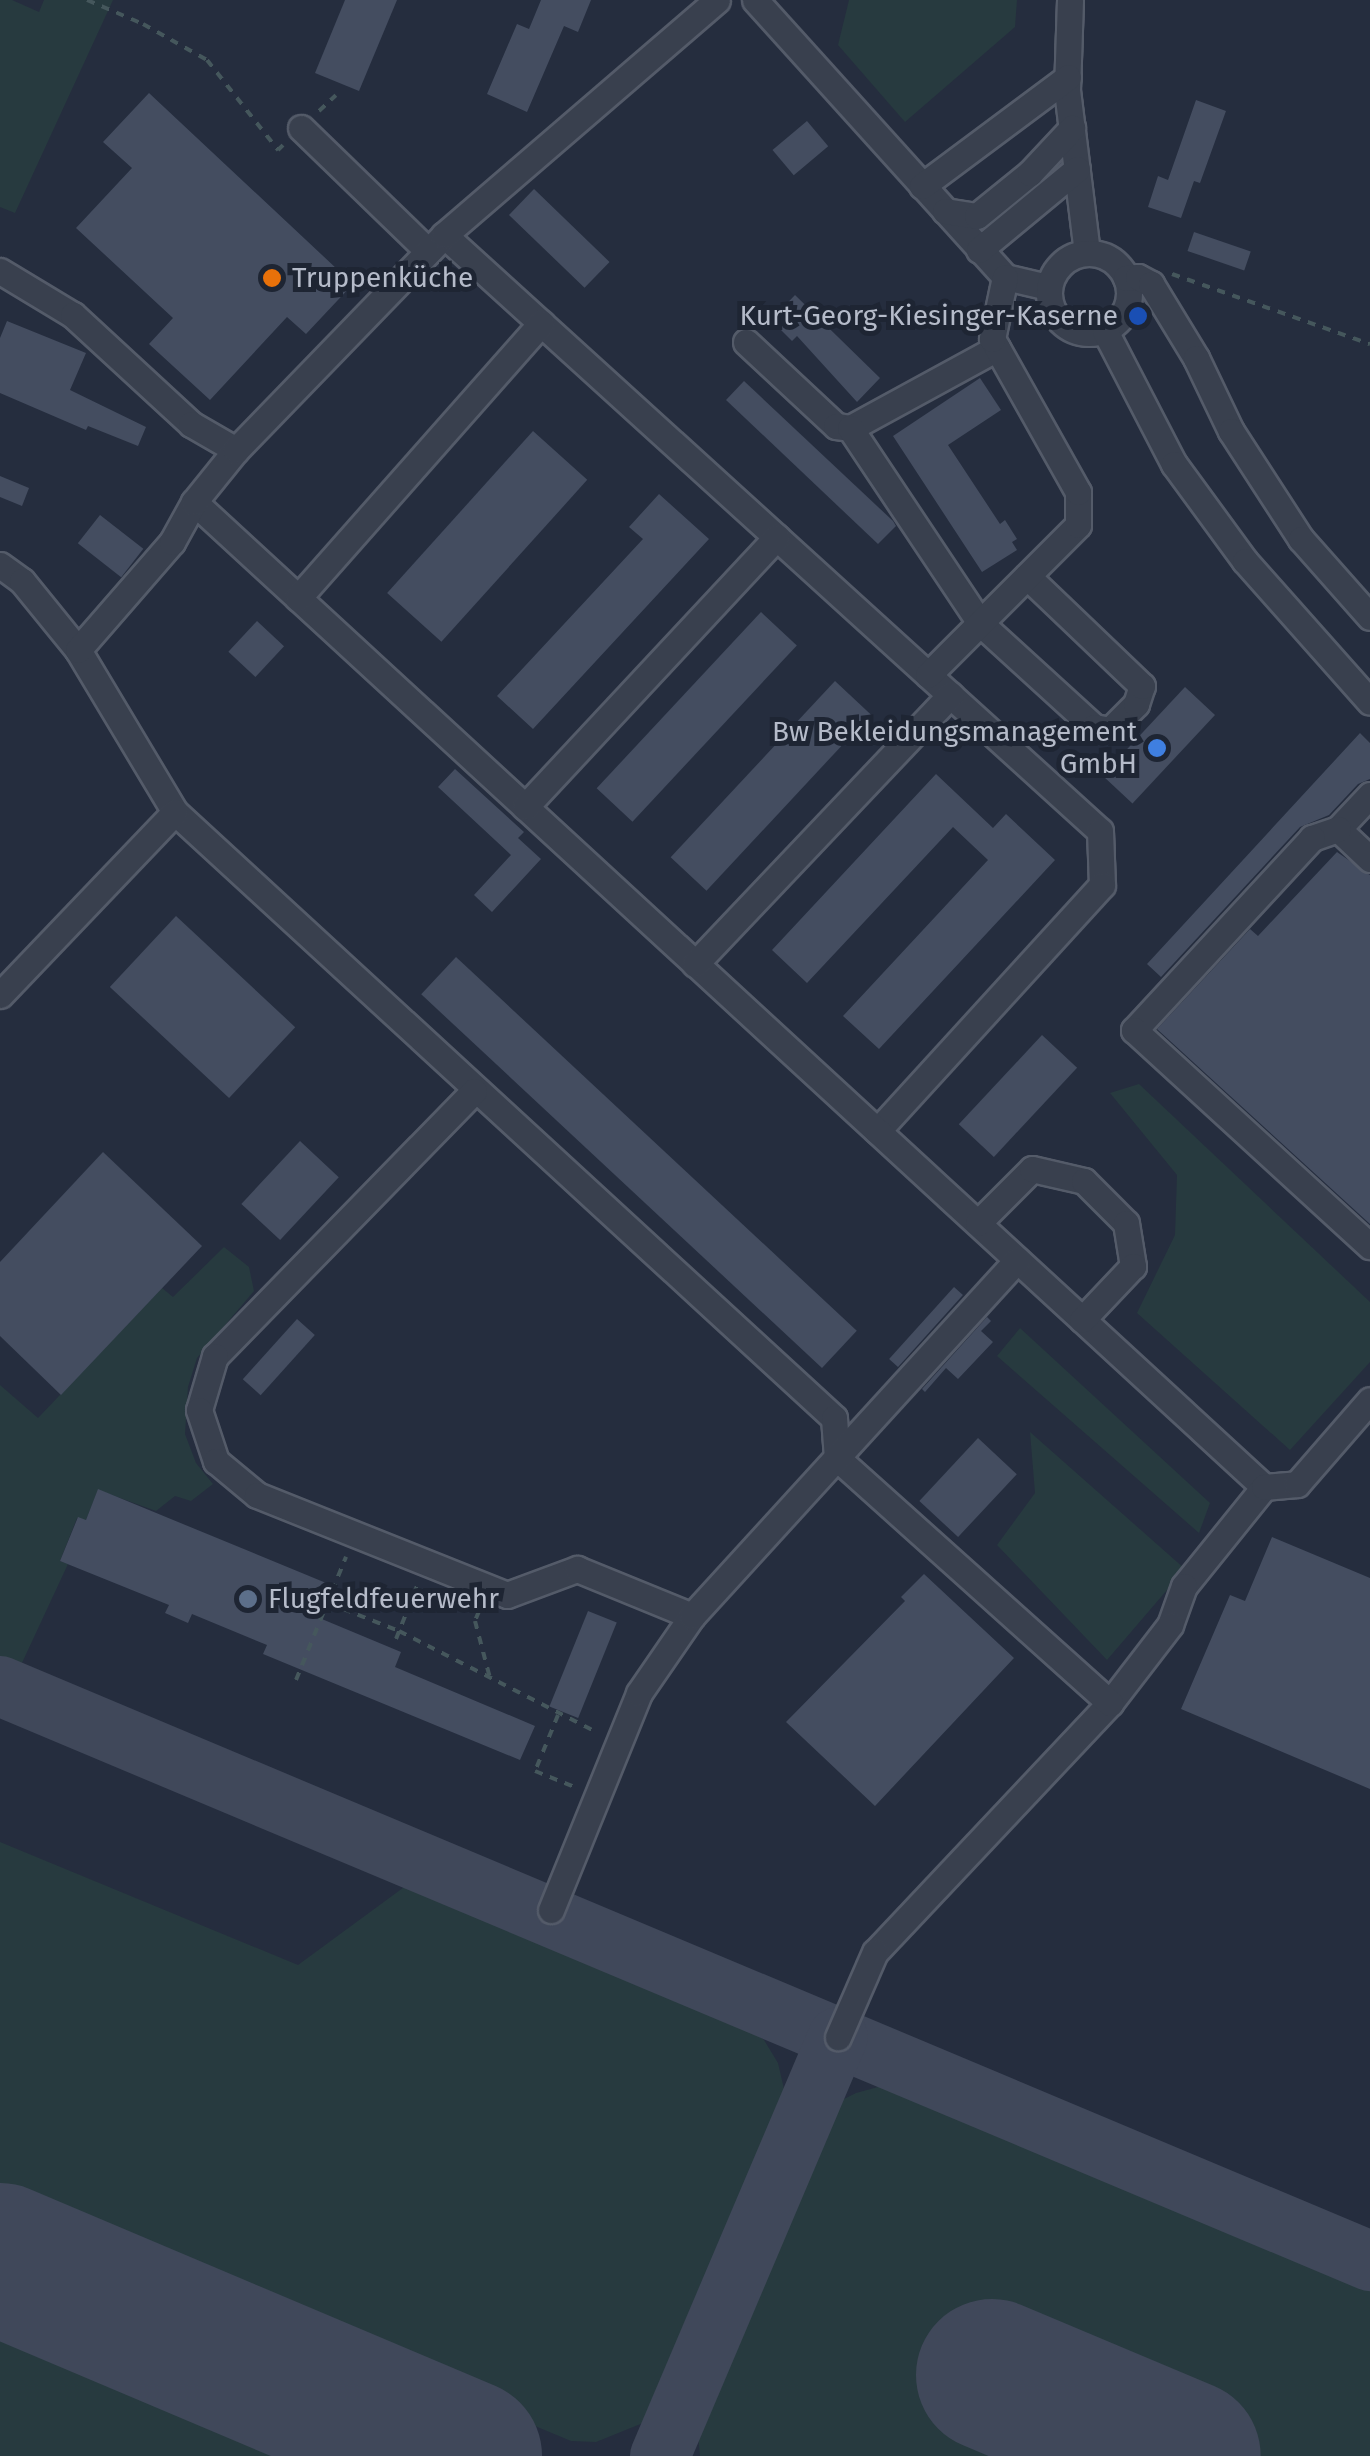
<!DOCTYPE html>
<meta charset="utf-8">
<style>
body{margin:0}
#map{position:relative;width:1370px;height:2456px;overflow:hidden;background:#252d3e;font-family:"Fira Sans",sans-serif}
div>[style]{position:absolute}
.green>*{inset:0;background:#273a3f}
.taxiway>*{height:60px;margin:-30px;padding:0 30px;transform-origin:30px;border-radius:30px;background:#40485a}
.runway>*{height:152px;margin:-76px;padding:0 76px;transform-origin:76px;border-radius:76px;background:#40485a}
.building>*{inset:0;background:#444d60;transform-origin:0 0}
.path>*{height:4px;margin-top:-2px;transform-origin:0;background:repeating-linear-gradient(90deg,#45575c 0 8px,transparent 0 16px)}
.roads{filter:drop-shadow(2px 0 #545b69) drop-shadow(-2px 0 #545b69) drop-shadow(0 2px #545b69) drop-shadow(0 -2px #545b69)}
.minor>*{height:25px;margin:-12.5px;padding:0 12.5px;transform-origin:12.5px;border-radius:12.5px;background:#39404e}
.minor>.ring{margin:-12.5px;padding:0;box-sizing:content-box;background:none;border:25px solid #39404e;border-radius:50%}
.dots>*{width:28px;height:28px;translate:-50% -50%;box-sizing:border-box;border:5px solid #1e2533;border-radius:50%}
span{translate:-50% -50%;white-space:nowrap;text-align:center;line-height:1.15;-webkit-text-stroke:10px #1e2533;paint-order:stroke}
.poi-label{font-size:28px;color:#b5bbc9}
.left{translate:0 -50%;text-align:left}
.right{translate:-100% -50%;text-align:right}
</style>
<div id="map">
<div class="green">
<i style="clip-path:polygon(0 0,12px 0,39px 12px,44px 0,113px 0,15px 213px,0 207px)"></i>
<i style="clip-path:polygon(849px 0,1017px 0,1015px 27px,905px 122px,838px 45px)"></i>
<i style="clip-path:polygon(1139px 1084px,1370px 1302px,1370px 1362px,1290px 1450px,1137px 1313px,1175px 1235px,1177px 1175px,1110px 1093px)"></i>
<i style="clip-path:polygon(224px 1247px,249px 1267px,254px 1291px,197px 1358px,188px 1387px,185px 1434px,196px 1463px,213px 1484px,191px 1501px,175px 1496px,156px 1511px,98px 1490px,86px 1520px,77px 1518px,60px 1561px,68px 1564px,21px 1665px,15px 1669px,0 1663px,0 1385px,38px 1418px,162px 1288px,173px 1297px)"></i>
<i style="clip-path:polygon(1020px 1328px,1210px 1503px,1199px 1533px,997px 1356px)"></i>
<i style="clip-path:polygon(1030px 1432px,1185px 1569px,1107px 1660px,997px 1545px,1035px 1493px)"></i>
<i style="clip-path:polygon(0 1842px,298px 1965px,411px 1882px,746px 2024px,764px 2040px,778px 2063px,784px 2089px,782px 2116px,661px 2403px,643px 2423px,596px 2442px,571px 2441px,0 2202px)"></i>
<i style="clip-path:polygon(889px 2084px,1370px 2288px,1370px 2456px,700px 2456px,697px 2425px,829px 2116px,840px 2101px,856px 2093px)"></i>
<i style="clip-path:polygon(0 2320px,321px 2456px,0 2456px)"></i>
</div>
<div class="taxiway">
<i style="left:0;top:1686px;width:1486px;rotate:22.77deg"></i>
<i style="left:660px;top:2456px;width:455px;rotate:-67deg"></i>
</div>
<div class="runway">
<i style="left:0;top:2259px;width:506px;rotate:22.92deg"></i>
<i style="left:992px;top:2375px;width:209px;rotate:22.8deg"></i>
</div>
<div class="building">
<i style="clip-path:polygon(345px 0,397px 0,359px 91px,315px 73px)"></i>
<i style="clip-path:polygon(541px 0,591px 0,578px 32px,564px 26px,527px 112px,487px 94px,517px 24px,529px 29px)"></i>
<i style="clip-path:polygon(149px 93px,353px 284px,306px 334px,287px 317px,210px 400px,149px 344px,173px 318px,76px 228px,132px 168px,103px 142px)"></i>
<i style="clip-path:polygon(1196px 100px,1226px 111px,1200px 183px,1194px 181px,1181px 218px,1148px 207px,1158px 176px,1168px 180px)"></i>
<i style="left:807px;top:121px;width:33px;height:45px;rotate:50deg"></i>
<i style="left:534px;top:189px;width:105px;height:36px;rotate:44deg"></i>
<i style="left:1194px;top:232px;width:60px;height:20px;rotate:19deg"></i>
<i style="clip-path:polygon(795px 295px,880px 378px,857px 402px,797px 336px,792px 341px,771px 320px)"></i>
<i style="clip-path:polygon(7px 321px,86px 353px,70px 390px,146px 427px,138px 446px,88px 426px,86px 430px,0 393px,0 338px)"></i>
<i style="clip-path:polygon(980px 378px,1001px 410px,948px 445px,1000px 524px,1005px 520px,1017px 539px,1012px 542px,1017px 550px,982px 572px,893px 436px)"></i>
<i style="clip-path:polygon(744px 381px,893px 521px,896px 526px,878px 544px,726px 400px)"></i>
<i style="left:533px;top:431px;width:73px;height:218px;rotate:42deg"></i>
<i style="clip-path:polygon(0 476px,29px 488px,22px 506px,0 497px)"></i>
<i style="clip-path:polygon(659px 494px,709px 539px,533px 729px,497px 696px,643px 539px,629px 527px)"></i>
<i style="left:100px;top:515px;width:55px;height:36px;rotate:38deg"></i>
<i style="left:761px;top:612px;width:49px;height:241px;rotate:43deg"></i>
<i style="left:257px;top:621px;width:37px;height:42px;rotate:43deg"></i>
<i style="left:835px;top:681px;width:49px;height:241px;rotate:43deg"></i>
<i style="left:1185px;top:687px;width:41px;height:121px;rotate:43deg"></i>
<i style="clip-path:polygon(1360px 733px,1370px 743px,1370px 779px,1358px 784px,1329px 815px,1300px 827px,1161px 977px,1147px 964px)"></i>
<i style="clip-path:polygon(455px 769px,524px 832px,518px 838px,541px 859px,492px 912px,474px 895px,511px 855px,438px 787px)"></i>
<i style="clip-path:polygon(936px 774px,993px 828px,1006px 814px,1055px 860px,879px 1049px,843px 1016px,988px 860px,953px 827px,807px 983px,772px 950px)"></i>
<i style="clip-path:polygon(1337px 852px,1370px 875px,1370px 1224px,1157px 1029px,1250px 929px,1258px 936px)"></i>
<i style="left:176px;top:916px;width:163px;height:97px;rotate:43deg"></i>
<i style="left:456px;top:957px;width:548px;height:51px;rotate:43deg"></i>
<i style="left:1042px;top:1035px;width:48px;height:122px;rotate:43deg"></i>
<i style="left:300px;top:1141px;width:53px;height:86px;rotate:43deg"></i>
<i style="clip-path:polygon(103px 1152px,202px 1246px,61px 1395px,0 1336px,0 1262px)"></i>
<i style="left:954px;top:1287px;width:12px;height:97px;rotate:42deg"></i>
<i style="clip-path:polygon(987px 1317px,991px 1321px,981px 1331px,993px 1342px,958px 1379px,946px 1368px,925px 1392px,922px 1389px)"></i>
<i style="left:297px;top:1319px;width:24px;height:81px;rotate:42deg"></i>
<i style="left:978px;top:1438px;width:53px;height:86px;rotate:43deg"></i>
<i style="clip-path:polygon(98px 1489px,331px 1585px,317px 1617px,401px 1652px,395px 1667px,535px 1726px,520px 1760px,263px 1654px,267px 1645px,192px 1614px,188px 1623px,165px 1613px,169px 1605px,60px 1561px,78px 1517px,86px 1520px)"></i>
<i style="clip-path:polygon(1272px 1537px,1370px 1578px,1370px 1789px,1181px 1709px,1230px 1595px,1245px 1601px)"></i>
<i style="clip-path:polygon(924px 1574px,1014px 1658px,875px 1806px,786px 1722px,905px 1601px,901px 1597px)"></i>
<i style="left:588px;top:1611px;width:31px;height:103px;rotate:22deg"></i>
</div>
<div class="path">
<i style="left:87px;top:0;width:61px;rotate:23.2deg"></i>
<i style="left:143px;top:24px;width:73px;rotate:29.4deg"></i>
<i style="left:207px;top:60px;width:115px;rotate:51.7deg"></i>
<i style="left:278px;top:150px;width:7px;rotate:-45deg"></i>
<i style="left:319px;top:111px;width:23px;rotate:-43deg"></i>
<i style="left:1172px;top:274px;width:210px;rotate:19.5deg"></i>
<i style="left:328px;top:1603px;width:76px;rotate:21.5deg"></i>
<i style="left:399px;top:1631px;width:221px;rotate:27.1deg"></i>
<i style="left:479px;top:1611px;width:11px;rotate:112deg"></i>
<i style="left:475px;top:1621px;width:59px;rotate:75.3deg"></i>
<i style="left:396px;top:1639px;width:57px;rotate:-68.4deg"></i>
<i style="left:296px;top:1680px;width:133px;rotate:-67.9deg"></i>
<i style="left:558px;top:1715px;width:61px;rotate:112.3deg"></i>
<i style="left:535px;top:1771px;width:45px;rotate:22deg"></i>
</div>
<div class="roads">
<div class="minor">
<i style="left:755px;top:0;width:373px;rotate:47.9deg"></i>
<i style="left:1005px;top:277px;width:44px;rotate:13.1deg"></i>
<i style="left:1070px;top:0;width:90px;rotate:91.9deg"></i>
<i style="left:1067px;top:90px;width:164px;rotate:83deg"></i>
<i style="left:301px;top:128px;width:177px;rotate:44.1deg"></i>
<i style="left:922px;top:186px;width:182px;rotate:-36.7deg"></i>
<i style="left:945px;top:211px;width:32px;rotate:9deg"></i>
<i style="left:977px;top:216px;width:68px;rotate:-39.1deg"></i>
<i style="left:1030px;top:173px;width:62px;rotate:-47deg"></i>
<i style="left:444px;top:235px;width:886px;rotate:42.26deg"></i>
<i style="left:1100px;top:831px;width:54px;rotate:87.9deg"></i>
<i style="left:1102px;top:885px;width:333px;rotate:132.4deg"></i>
<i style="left:979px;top:250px;width:127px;rotate:-39.6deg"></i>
<i class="ring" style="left:1049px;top:253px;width:55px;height:55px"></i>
<i style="left:0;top:271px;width:85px;rotate:31.1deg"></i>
<i style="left:73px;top:315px;width:161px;rotate:42.7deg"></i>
<i style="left:191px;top:424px;width:52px;rotate:30deg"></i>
<i style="left:1126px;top:278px;width:12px;rotate:-5deg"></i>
<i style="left:1138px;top:277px;width:15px;rotate:28deg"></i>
<i style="left:1151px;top:284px;width:87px;rotate:58.7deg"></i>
<i style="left:1196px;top:358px;width:81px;rotate:64.4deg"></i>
<i style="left:1231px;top:431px;width:129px;rotate:57.1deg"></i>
<i style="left:1301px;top:539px;width:104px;rotate:48.5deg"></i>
<i style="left:1105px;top:331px;width:150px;rotate:62.6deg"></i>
<i style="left:1174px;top:464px;width:120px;rotate:53.8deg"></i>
<i style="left:1245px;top:561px;width:188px;rotate:48.4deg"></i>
<i style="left:746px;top:342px;width:123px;rotate:43deg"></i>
<i style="left:836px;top:426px;width:14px;rotate:8deg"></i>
<i style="left:997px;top:348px;width:167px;rotate:151.4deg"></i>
<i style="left:850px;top:428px;width:234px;rotate:56.3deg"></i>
<i style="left:980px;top:623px;width:154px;rotate:42.4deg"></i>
<i style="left:1094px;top:727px;width:16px;rotate:11deg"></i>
<i style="left:1110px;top:730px;width:37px;rotate:-45deg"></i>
<i style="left:1136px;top:704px;width:19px;rotate:-72deg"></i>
<i style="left:1142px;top:686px;width:159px;rotate:-136.3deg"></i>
<i style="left:194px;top:502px;width:1454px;rotate:42.63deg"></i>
<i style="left:1264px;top:1487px;width:127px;rotate:128.9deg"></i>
<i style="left:1184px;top:1586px;width:41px;rotate:109.7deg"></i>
<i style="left:1170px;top:1625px;width:98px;rotate:127.6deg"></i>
<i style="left:1110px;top:1703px;width:342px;rotate:133.3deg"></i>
<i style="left:875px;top:1952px;width:93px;rotate:113.5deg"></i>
<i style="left:0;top:565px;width:27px;rotate:36deg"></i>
<i style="left:22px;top:581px;width:89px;rotate:50.9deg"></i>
<i style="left:78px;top:650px;width:189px;rotate:59.1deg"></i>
<i style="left:175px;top:812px;width:895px;rotate:42.6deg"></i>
<i style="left:834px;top:1418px;width:40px;rotate:85.7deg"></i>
<i style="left:837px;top:1458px;width:367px;rotate:41.9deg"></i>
<i style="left:298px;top:598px;width:367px;rotate:-48.5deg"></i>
<i style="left:78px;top:650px;width:143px;rotate:-49deg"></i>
<i style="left:172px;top:542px;width:46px;rotate:-61.2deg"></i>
<i style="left:194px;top:502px;width:67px;rotate:-51.1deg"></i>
<i style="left:236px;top:450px;width:299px;rotate:-45.9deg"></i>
<i style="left:444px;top:235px;width:360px;rotate:-40.7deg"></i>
<i style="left:928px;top:675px;width:212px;rotate:-45deg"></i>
<i style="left:1078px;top:525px;width:33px;rotate:-90deg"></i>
<i style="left:1078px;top:492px;width:176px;rotate:-119.3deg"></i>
<i style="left:992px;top:339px;width:63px;rotate:-78.2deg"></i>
<i style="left:1370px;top:795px;width:47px;rotate:133.3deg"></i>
<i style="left:1338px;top:829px;width:44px;rotate:43.2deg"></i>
<i style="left:525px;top:807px;width:369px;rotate:-47deg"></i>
<i style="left:1338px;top:829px;width:28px;rotate:161deg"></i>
<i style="left:1312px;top:838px;width:262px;rotate:132.8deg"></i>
<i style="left:1134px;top:1030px;width:320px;rotate:42.5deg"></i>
<i style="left:695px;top:964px;width:371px;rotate:-46.5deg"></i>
<i style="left:0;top:995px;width:253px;rotate:-46.3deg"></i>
<i style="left:474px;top:1091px;width:371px;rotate:134.3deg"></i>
<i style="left:215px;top:1356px;width:56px;rotate:106.5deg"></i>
<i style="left:199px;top:1410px;width:54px;rotate:71.6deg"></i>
<i style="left:216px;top:1461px;width:53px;rotate:39.7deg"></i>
<i style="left:257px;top:1495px;width:269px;rotate:21.8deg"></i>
<i style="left:507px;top:1595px;width:75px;rotate:-20.4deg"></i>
<i style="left:577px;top:1569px;width:124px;rotate:22.2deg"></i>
<i style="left:978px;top:1223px;width:76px;rotate:-45deg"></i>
<i style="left:1032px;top:1169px;width:53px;rotate:13deg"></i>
<i style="left:1084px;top:1181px;width:59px;rotate:45deg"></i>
<i style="left:1126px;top:1223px;width:44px;rotate:80.8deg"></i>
<i style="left:1133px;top:1266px;width:74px;rotate:133.4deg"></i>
<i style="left:1264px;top:1487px;width:33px;rotate:-5deg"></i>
<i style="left:1297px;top:1484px;width:111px;rotate:-49deg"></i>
<i style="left:551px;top:1910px;width:234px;rotate:-67.9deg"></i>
<i style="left:639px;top:1693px;width:93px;rotate:-55.5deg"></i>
<i style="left:692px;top:1616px;width:482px;rotate:-47.6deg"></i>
</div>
</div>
<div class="dots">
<i style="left:272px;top:278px;background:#e8710a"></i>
<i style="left:1138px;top:316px;background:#1a4fb4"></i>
<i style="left:1157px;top:748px;background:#3f7fe0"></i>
<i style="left:248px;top:1599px;background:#5c6f8a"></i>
</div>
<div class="poi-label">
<span class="left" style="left:292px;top:278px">Truppenküche</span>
<span class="right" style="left:1118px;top:316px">Kurt-Georg-Kiesinger-Kaserne</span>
<span class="right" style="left:1137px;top:748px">Bw Bekleidungsmanagement<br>GmbH</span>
<span class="left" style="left:268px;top:1599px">Flugfeldfeuerwehr</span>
</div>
</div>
